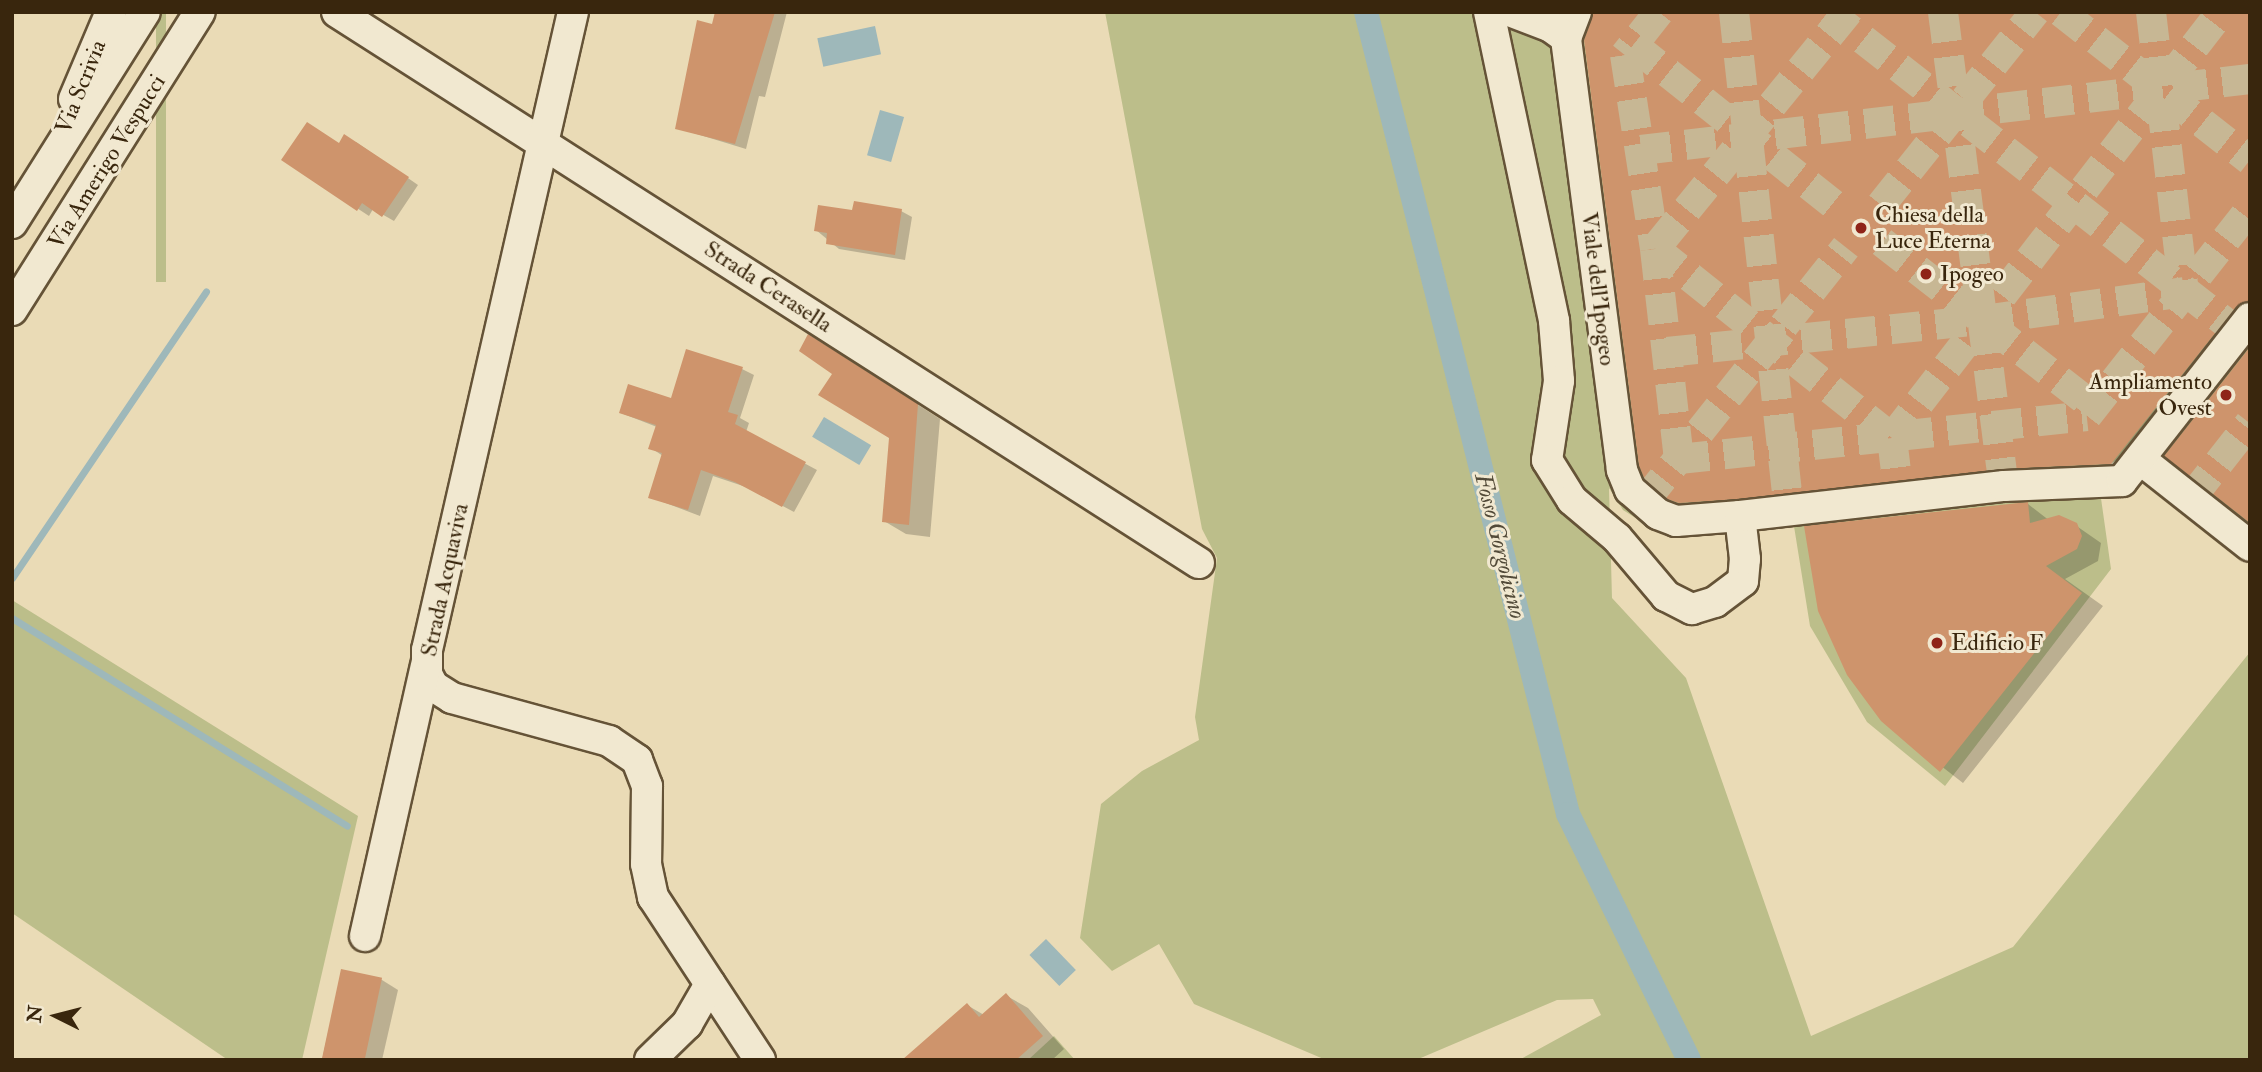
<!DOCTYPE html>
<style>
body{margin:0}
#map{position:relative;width:2262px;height:1072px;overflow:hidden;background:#eadbb6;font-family:"IM FELL Double Pica",serif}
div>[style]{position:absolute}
.green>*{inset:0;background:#bcbe8a;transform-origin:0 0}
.water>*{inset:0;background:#9eb8ba;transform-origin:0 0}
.shadow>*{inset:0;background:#0003}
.stream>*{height:7px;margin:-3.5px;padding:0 3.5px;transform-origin:3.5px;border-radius:3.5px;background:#9eb8ba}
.canal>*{height:24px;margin:-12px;padding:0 12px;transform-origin:12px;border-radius:12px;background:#9eb8ba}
.building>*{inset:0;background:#ce946c;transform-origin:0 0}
.minor-tunnel>*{height:30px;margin-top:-15px;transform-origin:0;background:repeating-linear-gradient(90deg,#c7b794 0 30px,transparent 0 45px)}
.roads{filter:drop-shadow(2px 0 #655337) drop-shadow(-2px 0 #655337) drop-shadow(0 2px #655337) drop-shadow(0 -2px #655337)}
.minor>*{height:30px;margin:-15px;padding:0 15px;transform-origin:15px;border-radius:15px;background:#f1e8d0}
.dots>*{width:19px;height:19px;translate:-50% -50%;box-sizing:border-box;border:4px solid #f1e8d0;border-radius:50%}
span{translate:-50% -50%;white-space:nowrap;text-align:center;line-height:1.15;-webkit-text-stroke:6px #f1e8d0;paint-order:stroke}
.street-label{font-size:23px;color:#39260d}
.poi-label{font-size:23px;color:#39260d}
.left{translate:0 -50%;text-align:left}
.right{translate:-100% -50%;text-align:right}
.water-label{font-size:24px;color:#524a38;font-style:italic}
.frame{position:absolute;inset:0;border:14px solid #39260d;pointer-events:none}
.north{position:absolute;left:21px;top:981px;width:70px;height:70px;-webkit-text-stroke:5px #f1e8d0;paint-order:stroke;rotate:276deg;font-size:19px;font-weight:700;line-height:28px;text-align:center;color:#39260d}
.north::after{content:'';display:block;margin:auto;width:24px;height:32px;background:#39260d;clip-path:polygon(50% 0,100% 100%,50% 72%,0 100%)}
</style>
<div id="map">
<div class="green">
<i style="left:156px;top:12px;width:10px;height:270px"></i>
<i style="clip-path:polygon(1105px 12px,2250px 12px,2250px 532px,2123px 457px,2097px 470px,2111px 569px,1945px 786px,1867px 722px,1810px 626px,1793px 520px,1661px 534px,1623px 510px,1609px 488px,1612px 598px,1686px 678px,1811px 1036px,2013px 947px,2250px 652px,2250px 1060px,1519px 1060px,1601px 1015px,1593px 999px,1557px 1000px,1416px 1060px,1326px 1060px,1194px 1004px,1159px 944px,1112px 971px,1080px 938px,1101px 804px,1142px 771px,1199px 740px,1195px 717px,1217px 558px,1202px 529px)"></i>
<i style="clip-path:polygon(12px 600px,358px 816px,302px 1060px,228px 1060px,12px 913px)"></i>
<i style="clip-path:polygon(1054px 1036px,1075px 1060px,1028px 1060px)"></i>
</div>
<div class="water">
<i style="left:875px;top:26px;width:29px;height:59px;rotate:78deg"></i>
<i style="left:880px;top:110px;width:25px;height:47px;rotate:16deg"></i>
<i style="left:824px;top:417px;width:55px;height:23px;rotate:31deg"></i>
<i style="left:1046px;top:939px;width:43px;height:23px;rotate:46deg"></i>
</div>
<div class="shadow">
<i style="clip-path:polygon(717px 12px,787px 12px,765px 97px,759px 96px,746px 149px,677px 128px)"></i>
<i style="clip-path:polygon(2250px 12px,2250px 330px,2137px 474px,1702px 515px,1680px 502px)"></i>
<i style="clip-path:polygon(356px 142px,418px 185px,394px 221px,373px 209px,369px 216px,284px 160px)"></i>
<i style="clip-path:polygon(901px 211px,912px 217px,905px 260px,839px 249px,816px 230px,854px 212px)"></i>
<i style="clip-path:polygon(831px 349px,940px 419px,930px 537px,906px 534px,884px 521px,891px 437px,834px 374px)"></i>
<i style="clip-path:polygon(742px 369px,754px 375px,740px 418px,749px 423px,746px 432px,817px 470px,794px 512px,749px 488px,713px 476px,700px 516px,650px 497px,663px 456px,651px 448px,657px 427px,621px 413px,672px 400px)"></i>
<i style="clip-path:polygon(2028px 504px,2050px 521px,2065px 518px,2101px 543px,2098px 561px,2065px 579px,2103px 606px,1963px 783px,1882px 720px)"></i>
<i style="clip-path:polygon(342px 971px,382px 980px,398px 990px,382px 1060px,322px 1060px)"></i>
<i style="clip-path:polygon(1007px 996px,1028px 1008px,1064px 1049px,1052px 1060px,906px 1060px,967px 1005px,984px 1015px)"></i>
</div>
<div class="stream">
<i style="left:12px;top:578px;width:346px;rotate:-55.9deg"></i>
<i style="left:12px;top:618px;width:394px;rotate:31.8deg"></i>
</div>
<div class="canal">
<i style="left:1366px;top:12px;width:827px;rotate:75.86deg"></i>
<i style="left:1568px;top:814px;width:274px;rotate:63.8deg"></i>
</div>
<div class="building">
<i style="clip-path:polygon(715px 12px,775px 12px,735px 144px,675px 129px,697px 20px,712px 24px)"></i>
<i style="clip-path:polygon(1594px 12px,2250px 12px,2250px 301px,2236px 307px,2111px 464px,2002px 469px,1738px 499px,1679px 503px,1667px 499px,1645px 480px,1639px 466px,1584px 40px)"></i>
<i style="clip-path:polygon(307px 122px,339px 143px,344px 134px,409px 177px,382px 217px,362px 203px,357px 211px,281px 160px)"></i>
<i style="clip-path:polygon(854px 201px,902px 209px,895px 255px,826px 244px,827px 233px,814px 231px,818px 205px,852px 210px)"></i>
<i style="clip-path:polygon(808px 334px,918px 404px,909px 525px,882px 522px,889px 438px,818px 395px,832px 374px,799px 351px)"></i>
<i style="clip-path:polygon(2250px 347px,2250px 523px,2164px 456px)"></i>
<i style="clip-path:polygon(686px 349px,743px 367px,728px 412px,738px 415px,735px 424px,806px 462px,782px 507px,735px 482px,701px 470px,688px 510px,648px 498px,662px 453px,648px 449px,656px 425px,619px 413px,628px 384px,671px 398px)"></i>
<i style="clip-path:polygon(2028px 502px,2030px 523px,2059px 515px,2077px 523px,2082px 536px,2077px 549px,2046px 566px,2082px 593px,1940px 772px,1881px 721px,1847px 675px,1818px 611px,1804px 526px)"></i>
<i style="left:341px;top:969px;width:42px;height:93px;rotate:12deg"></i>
<i style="clip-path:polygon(1006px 993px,1043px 1036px,1016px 1060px,902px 1060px,967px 1003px,979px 1017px)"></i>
</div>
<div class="minor-tunnel">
<i style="left:1659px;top:12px;width:55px;rotate:128.3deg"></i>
<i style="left:1625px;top:55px;width:196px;rotate:81.2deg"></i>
<i style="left:1655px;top:249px;width:211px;rotate:83.5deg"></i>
<i style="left:1679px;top:459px;width:410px;rotate:-6deg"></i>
<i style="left:2087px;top:416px;width:263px;rotate:-51.8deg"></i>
<i style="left:1734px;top:12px;width:502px;rotate:83.71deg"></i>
<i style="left:1828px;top:12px;width:510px;rotate:37.99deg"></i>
<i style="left:1848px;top:12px;width:306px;rotate:129.2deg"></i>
<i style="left:1655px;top:249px;width:303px;rotate:38.6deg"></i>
<i style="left:1943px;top:12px;width:478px;rotate:82.7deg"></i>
<i style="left:2061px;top:12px;width:240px;rotate:38.1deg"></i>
<i style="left:2151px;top:12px;width:282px;rotate:83.3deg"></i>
<i style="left:1633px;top:45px;width:262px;rotate:38.5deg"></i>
<i style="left:1641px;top:150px;width:613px;rotate:-6.65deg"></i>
<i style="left:1881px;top:205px;width:247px;rotate:-51.4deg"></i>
<i style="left:1882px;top:242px;width:269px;rotate:37.9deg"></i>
<i style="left:1667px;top:352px;width:318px;rotate:-5.8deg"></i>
<i style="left:1983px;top:320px;width:203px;rotate:-7.9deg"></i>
<i style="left:1892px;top:438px;width:538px;rotate:-52.32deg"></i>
<i style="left:1892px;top:438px;width:59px;rotate:83.2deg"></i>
<i style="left:2191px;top:498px;width:95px;rotate:-51.8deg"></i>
<i style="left:1644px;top:502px;width:325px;rotate:-51.6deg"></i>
</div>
<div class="roads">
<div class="minor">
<i style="left:337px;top:12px;width:1023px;rotate:32.59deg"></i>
<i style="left:573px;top:12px;width:654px;rotate:102.89deg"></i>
<i style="left:427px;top:650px;width:24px;rotate:90deg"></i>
<i style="left:427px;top:674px;width:13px;rotate:63deg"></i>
<i style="left:433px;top:686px;width:22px;rotate:32deg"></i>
<i style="left:452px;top:698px;width:163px;rotate:15.3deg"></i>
<i style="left:609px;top:741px;width:34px;rotate:34deg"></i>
<i style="left:637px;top:760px;width:28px;rotate:69deg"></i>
<i style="left:647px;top:786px;width:78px;rotate:90.7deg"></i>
<i style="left:646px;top:864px;width:34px;rotate:78deg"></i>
<i style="left:653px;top:897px;width:195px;rotate:56.7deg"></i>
<i style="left:1489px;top:12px;width:316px;rotate:78.1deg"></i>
<i style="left:1554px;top:321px;width:60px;rotate:85.2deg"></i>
<i style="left:1559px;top:381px;width:80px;rotate:98.6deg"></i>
<i style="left:1547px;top:460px;width:47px;rotate:58deg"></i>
<i style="left:1572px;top:500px;width:59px;rotate:40.2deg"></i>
<i style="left:1617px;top:538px;width:76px;rotate:49.8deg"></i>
<i style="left:1666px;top:596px;width:29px;rotate:27deg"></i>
<i style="left:1692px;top:609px;width:24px;rotate:-17deg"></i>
<i style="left:1715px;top:602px;width:35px;rotate:-37deg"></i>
<i style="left:1743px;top:581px;width:22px;rotate:-85deg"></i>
<i style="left:1745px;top:559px;width:43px;rotate:-96.6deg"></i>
<i style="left:1740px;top:516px;width:64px;rotate:175.5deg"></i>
<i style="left:1676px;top:521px;width:19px;rotate:-159deg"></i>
<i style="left:1658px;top:514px;width:37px;rotate:-139deg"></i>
<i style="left:1630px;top:490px;width:22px;rotate:-112deg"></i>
<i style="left:1622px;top:470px;width:436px;rotate:-97.4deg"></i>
<i style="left:1566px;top:38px;width:28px;rotate:-69deg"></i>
<i style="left:1512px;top:12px;width:42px;rotate:21deg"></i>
<i style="left:1551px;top:27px;width:19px;rotate:36deg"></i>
<i style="left:74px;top:99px;width:95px;rotate:-67deg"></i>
<i style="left:12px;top:223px;width:249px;rotate:-57.8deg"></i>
<i style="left:12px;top:310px;width:352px;rotate:-57.8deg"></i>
<i style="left:2140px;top:459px;width:140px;rotate:38.3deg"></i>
<i style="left:1740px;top:516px;width:266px;rotate:-6.5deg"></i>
<i style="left:2004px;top:486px;width:118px;rotate:-2.4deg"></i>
<i style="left:2122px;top:481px;width:207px;rotate:-51.9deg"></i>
<i style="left:365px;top:936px;width:277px;rotate:-77.3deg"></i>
<i style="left:650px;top:1060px;width:52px;rotate:-44.2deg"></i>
<i style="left:687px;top:1024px;width:46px;rotate:-60.1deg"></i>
</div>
</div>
<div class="dots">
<i style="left:1861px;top:228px;background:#8f2418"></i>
<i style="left:1926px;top:274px;background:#8f2418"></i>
<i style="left:2226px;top:395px;background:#8f2418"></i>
<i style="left:1937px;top:643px;background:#8f2418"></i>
</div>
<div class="street-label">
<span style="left:81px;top:87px;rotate:-68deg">Via Scrivia</span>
<span style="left:107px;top:162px;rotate:-58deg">Via Amerigo Vespucci</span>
<span style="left:768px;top:287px;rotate:33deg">Strada Cerasella</span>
<span style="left:1598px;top:289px;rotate:83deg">Viale dell'Ipogeo</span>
<span style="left:445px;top:580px;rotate:-78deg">Strada Acquaviva</span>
</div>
<div class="poi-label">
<span class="left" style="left:1875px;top:228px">Chiesa della<br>Luce Eterna</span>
<span class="left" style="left:1940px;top:274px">Ipogeo</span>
<span class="right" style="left:2212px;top:395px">Ampliamento<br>Ovest</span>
<span class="left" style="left:1951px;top:643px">Edificio F</span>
</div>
<div class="water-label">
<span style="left:1500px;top:546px;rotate:76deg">Fosso Gorgolicino</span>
</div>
<div class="frame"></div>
<div class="north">N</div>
</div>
